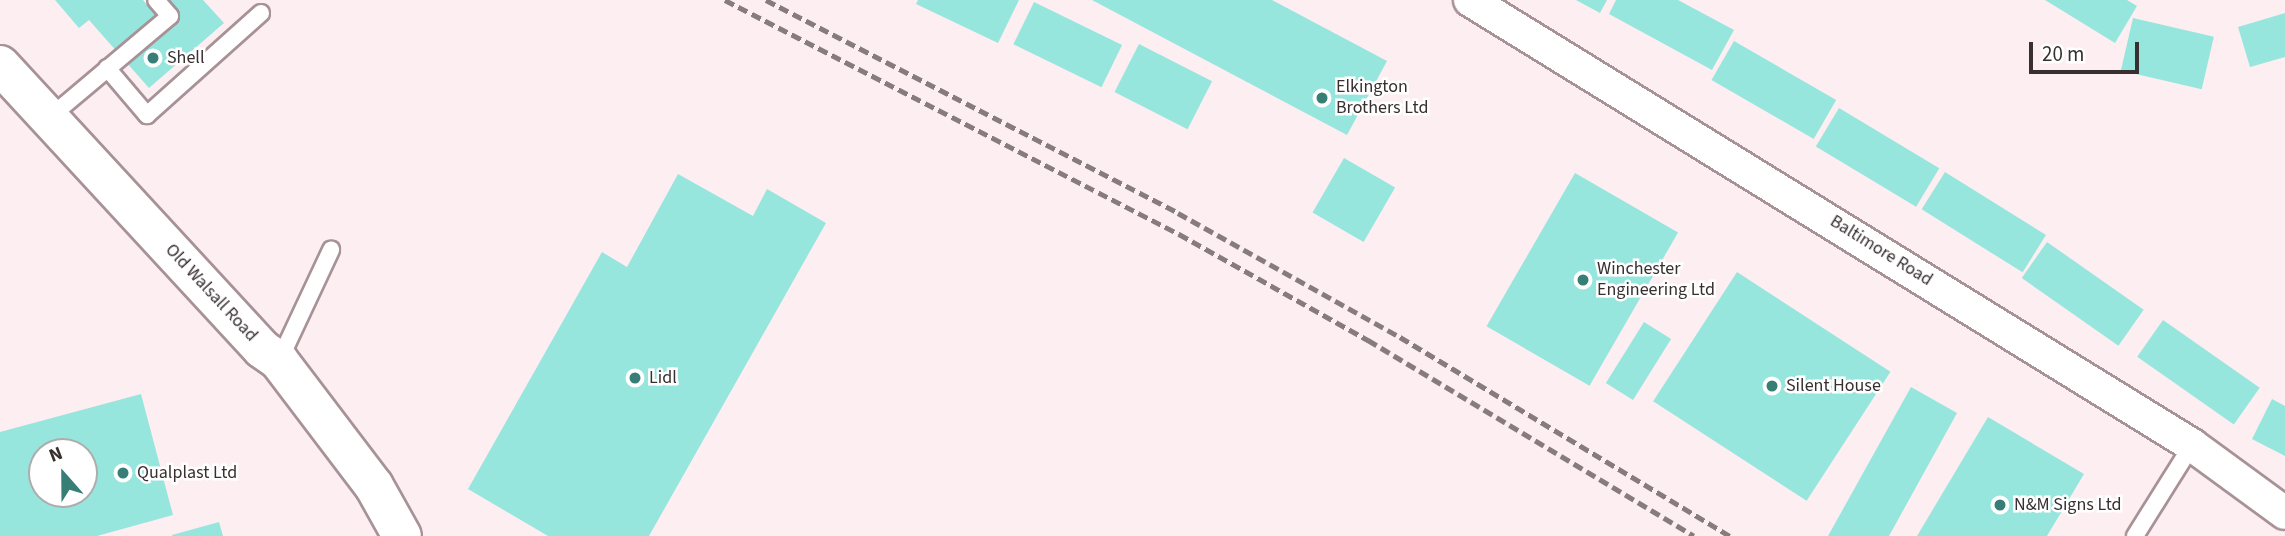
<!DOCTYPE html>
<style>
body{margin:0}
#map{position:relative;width:2285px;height:536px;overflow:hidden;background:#fceef1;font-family:"Source Sans 3",sans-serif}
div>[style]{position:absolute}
.building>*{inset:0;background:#97e6dd;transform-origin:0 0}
.roads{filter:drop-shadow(2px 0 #a79297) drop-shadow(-2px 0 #a79297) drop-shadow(0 2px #a79297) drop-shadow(0 -2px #a79297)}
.service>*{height:16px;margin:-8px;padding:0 8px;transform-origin:8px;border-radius:8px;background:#fff}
.minor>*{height:32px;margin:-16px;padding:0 16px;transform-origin:16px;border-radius:16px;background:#fff}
.secondary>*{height:38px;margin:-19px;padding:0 19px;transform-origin:19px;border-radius:19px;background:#fff}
.rail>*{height:5px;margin-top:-2.5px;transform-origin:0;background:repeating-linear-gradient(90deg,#867b7d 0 10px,transparent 0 15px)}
.dots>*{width:19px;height:19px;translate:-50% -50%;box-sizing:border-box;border:4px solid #fff;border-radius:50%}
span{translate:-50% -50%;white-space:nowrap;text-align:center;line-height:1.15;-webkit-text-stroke:5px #fff;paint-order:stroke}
.poi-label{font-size:18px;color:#372f30}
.left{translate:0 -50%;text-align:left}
.street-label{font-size:18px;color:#372f30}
.north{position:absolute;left:28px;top:438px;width:70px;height:70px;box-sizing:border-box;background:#fff;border:2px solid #afacac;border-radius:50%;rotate:339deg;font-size:19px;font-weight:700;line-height:28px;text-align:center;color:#372f30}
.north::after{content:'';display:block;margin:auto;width:24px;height:32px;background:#377e77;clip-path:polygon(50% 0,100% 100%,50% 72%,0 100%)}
.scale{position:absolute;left:2029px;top:42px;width:110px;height:32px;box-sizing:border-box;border:4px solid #372f30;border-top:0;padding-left:9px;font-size:21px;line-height:24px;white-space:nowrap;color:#372f30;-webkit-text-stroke:5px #fff;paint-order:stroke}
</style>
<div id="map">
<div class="building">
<i style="clip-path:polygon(55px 0,143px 0,149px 7px,157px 0,203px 0,224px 23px,149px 88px,89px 20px,79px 28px)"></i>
<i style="clip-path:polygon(918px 0,1019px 0,998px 43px,916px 4px)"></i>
<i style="clip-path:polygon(1092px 0,1272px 0,1387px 61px,1347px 135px)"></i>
<i style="clip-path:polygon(1576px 0,1607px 0,1600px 13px)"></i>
<i style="clip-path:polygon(1616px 0,1678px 0,1734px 30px,1712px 70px,1609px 14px)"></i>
<i style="clip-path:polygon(2045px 0,2127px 0,2137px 6px,2115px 43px)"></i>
<i style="left:1034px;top:2px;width:98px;height:47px;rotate:26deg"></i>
<i style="clip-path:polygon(2285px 13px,2285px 57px,2250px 67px,2238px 27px)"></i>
<i style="left:2133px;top:18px;width:83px;height:54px;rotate:13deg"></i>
<i style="left:1734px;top:41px;width:118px;height:45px;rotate:30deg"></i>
<i style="left:1139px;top:44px;width:82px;height:54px;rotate:27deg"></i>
<i style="left:1839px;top:108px;width:117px;height:45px;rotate:31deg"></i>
<i style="left:1344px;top:158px;width:59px;height:63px;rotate:30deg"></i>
<i style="left:1945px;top:172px;width:119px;height:44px;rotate:32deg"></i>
<i style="left:1575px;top:173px;width:119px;height:177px;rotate:30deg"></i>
<i style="clip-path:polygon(678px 174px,753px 216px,767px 189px,826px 223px,649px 536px,548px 536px,468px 489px,602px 252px,627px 267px)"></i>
<i style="left:2047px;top:242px;width:118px;height:44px;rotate:35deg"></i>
<i style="left:1737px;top:272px;width:183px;height:154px;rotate:33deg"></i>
<i style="left:2163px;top:320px;width:118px;height:45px;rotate:35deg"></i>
<i style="left:1644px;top:322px;width:32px;height:72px;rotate:32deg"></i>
<i style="clip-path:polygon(1911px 387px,1957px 413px,1889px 536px,1828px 536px)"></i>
<i style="clip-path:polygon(evenodd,141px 394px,173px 515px,97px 536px,0 536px,0 432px,141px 394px,42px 452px,84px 452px,84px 494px,42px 494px,42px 452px)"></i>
<i style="clip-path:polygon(2272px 399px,2285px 406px,2285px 456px,2252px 439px)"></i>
<i style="clip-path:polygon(1988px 417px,2084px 474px,2047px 536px,1917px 536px)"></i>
<i style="clip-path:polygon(219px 522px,223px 536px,172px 536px,172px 535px)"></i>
</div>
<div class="roads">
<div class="service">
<i style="left:107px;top:68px;width:62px;rotate:49.6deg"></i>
<i style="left:147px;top:115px;width:153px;rotate:-41.8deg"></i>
<i style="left:49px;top:118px;width:158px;rotate:-40.1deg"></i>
<i style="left:170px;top:16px;width:21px;rotate:-131deg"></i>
<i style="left:279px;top:361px;width:123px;rotate:-64.9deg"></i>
<i style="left:2135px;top:536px;width:107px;rotate:-57.9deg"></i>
</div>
<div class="minor">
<i style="left:1470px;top:0;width:848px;rotate:31.65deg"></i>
<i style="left:2192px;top:445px;width:115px;rotate:36.2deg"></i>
</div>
<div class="secondary">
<i style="left:0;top:65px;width:386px;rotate:47.3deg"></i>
<i style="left:262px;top:349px;width:21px;rotate:35deg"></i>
<i style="left:279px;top:361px;width:157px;rotate:52.8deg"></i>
<i style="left:374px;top:486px;width:57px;rotate:60.8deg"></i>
</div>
</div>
<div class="rail">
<i style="left:725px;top:0;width:511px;rotate:27.27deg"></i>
<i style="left:1179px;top:234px;width:217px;rotate:29.3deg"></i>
<i style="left:1368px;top:340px;width:380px;rotate:31deg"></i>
<i style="left:766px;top:0;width:464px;rotate:27.3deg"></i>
<i style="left:1178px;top:213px;width:254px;rotate:29.2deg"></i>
<i style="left:1400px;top:337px;width:385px;rotate:31.1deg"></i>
</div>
<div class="dots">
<i style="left:153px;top:58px;background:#377e77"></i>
<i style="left:1322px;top:98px;background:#377e77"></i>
<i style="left:1583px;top:280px;background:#377e77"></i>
<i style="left:635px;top:378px;background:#377e77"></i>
<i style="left:1772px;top:386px;background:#377e77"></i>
<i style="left:123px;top:473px;background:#377e77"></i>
<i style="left:2000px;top:505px;background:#377e77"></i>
</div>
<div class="poi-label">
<span class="left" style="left:167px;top:58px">Shell</span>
<span class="left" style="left:1336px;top:98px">Elkington<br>Brothers Ltd</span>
<span class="left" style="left:1597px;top:280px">Winchester<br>Engineering Ltd</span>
<span class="left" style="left:649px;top:378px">Lidl</span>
<span class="left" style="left:1786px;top:386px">Silent House</span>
<span class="left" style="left:137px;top:473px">Qualplast Ltd</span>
<span class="left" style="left:2014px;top:505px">N&amp;M Signs Ltd</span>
</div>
<div class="street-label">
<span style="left:1881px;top:251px;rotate:32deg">Baltimore Road</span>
<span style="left:211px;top:293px;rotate:47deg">Old Walsall Road</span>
</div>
<div class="north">N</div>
<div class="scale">20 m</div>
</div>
